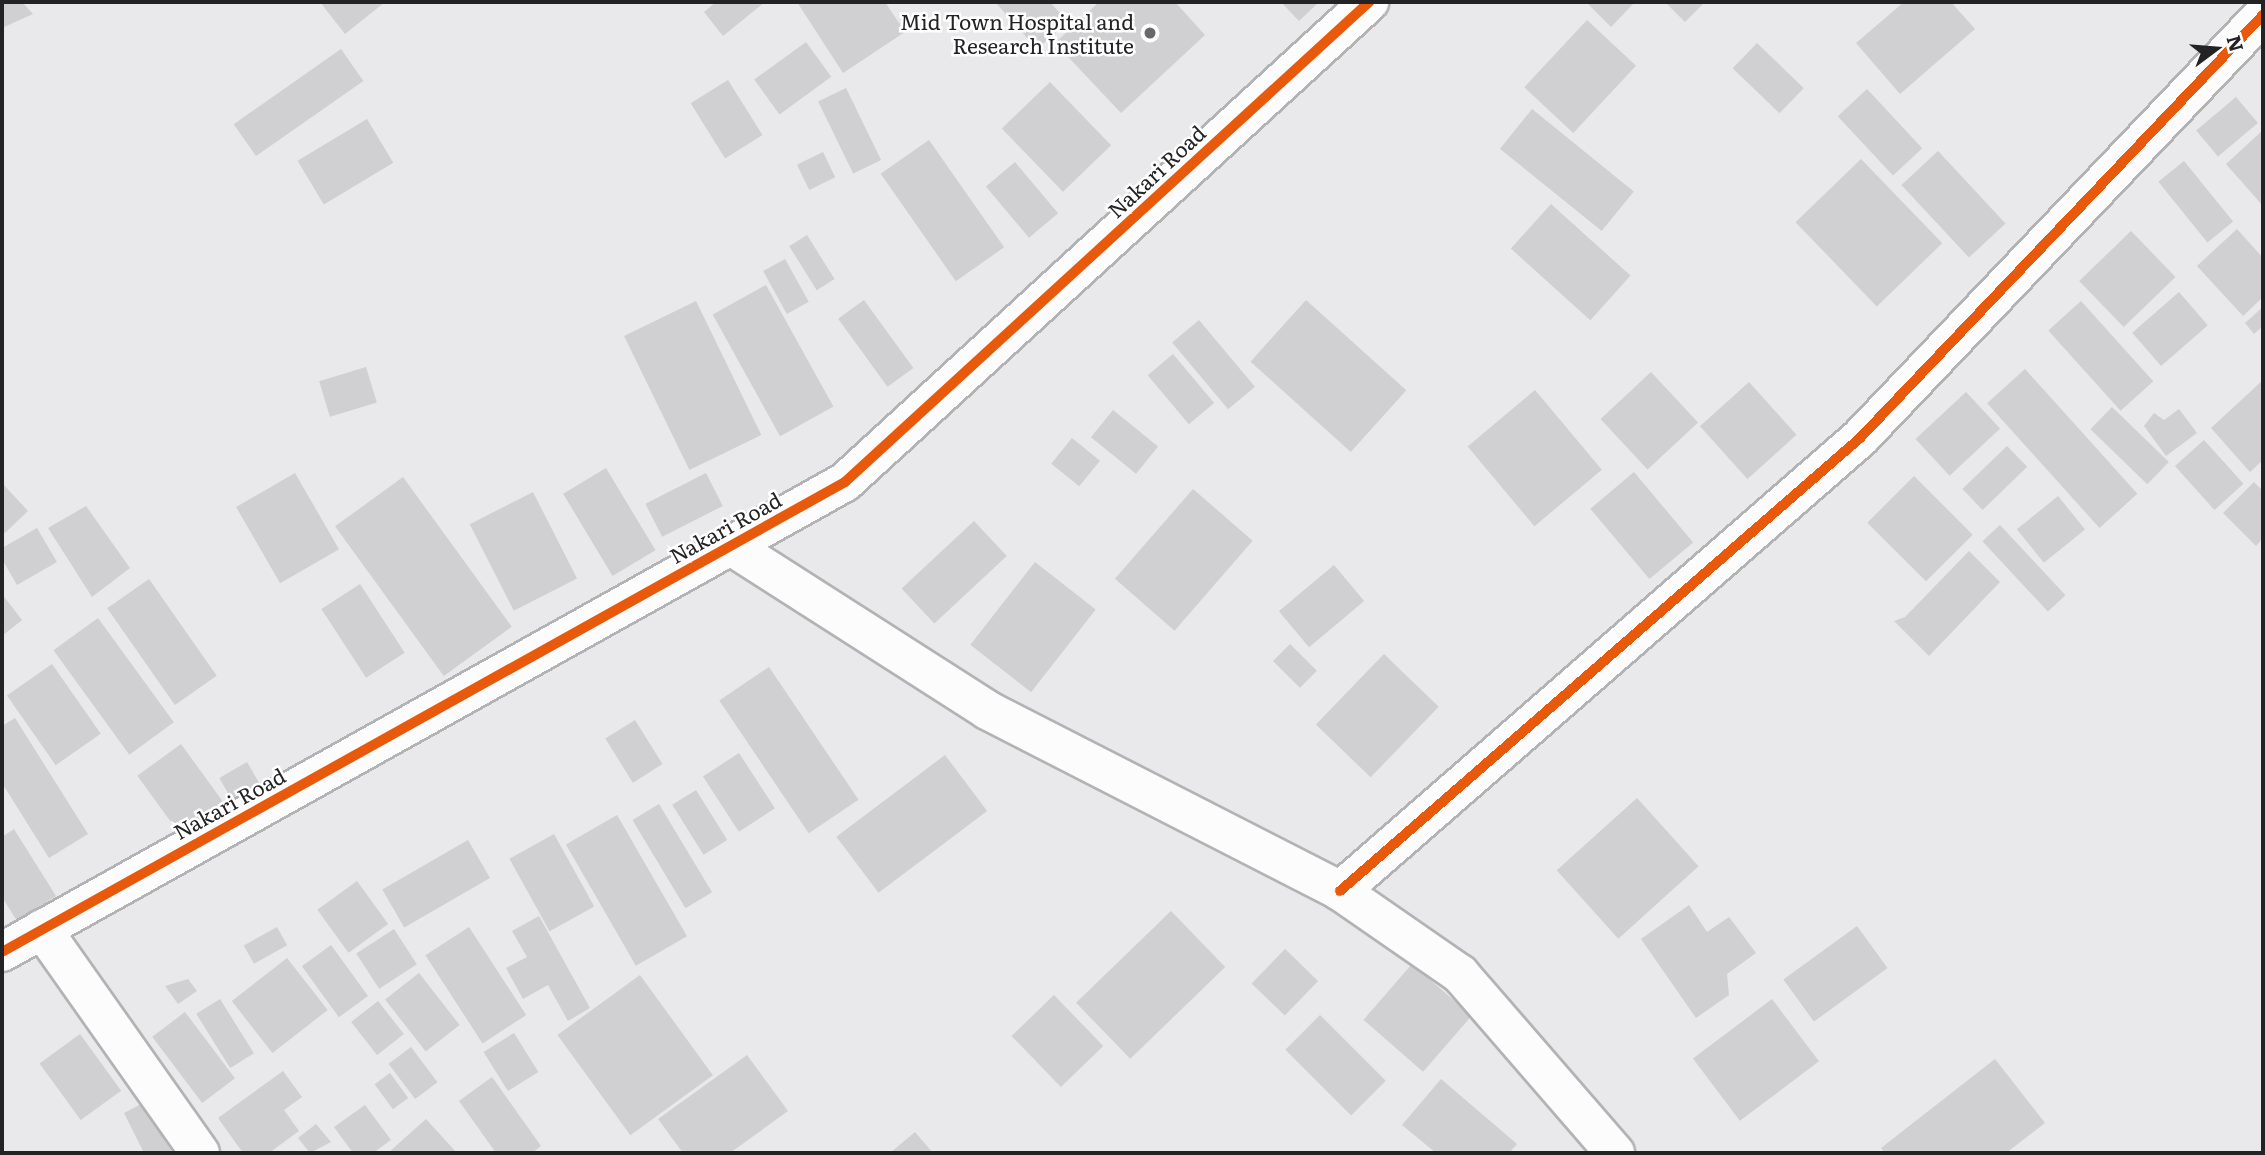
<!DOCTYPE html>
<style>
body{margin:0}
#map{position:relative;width:2265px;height:1155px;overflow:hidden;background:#e9e8ea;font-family:Literata,serif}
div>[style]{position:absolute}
.building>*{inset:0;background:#d0cfd1;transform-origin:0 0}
.roads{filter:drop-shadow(2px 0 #b3b2b4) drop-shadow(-2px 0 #b3b2b4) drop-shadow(0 2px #b3b2b4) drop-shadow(0 -2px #b3b2b4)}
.minor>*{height:38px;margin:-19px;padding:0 19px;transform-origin:19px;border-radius:19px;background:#fcfcfc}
.cycleway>*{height:10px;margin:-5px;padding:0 5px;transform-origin:5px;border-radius:5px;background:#e8590c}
.dots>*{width:19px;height:19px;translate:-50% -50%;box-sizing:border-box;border:4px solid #fff;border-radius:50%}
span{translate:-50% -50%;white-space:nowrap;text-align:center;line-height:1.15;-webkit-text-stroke:5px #fff;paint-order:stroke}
.poi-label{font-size:21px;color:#232224}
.right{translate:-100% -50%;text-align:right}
.street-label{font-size:21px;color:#232224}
.frame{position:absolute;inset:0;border:4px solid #232224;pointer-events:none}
.north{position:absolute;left:2181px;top:14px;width:70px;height:70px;-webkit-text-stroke:5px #fff;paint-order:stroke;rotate:74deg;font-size:19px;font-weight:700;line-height:28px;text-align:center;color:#232224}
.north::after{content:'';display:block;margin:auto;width:24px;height:32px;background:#232224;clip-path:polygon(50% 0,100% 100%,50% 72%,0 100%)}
</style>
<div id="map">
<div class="building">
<i style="clip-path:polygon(7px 2px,22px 2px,33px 14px,2px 28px,2px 4px)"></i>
<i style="clip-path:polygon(320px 2px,385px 2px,345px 34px)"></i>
<i style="clip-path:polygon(716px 2px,765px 2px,723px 36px,704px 12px)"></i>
<i style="clip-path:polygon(797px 2px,885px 2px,905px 32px,843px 73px)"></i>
<i style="clip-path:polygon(995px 2px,1050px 2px,1068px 22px,1037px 49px)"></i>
<i style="clip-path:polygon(1099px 2px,1175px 2px,1205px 35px,1121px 113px,1055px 43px)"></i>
<i style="clip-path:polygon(1281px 2px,1319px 2px,1299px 21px)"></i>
<i style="clip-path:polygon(1586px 2px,1635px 2px,1611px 27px)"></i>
<i style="clip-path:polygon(1665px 2px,1705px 2px,1685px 22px)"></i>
<i style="clip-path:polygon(1904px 2px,1951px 2px,1975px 29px,1900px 94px,1856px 43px)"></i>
<i style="left:1587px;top:20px;width:67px;height:92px;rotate:43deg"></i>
<i style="left:806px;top:42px;width:43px;height:64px;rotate:54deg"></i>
<i style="left:1757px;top:43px;width:65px;height:35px;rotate:44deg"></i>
<i style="left:341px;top:49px;width:39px;height:131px;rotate:55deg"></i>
<i style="left:728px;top:80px;width:65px;height:44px;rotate:58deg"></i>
<i style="left:1050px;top:82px;width:88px;height:67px;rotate:46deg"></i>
<i style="left:846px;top:88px;width:80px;height:31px;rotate:64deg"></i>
<i style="left:1867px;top:89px;width:81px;height:40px;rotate:47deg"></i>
<i style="left:2236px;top:97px;width:34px;height:52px;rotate:50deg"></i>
<i style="left:1532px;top:109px;width:131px;height:51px;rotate:39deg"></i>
<i style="left:367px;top:119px;width:51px;height:81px;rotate:59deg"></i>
<i style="clip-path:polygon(2263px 130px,2263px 206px,2226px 164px)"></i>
<i style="left:929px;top:140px;width:131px;height:59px;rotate:55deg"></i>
<i style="left:1938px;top:151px;width:99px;height:50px;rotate:47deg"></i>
<i style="left:823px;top:152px;width:28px;height:29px;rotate:64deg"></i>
<i style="left:1861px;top:159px;width:117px;height:91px;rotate:46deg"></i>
<i style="left:2184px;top:161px;width:78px;height:33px;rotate:51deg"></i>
<i style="left:1015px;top:162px;width:67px;height:38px;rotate:50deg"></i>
<i style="left:1551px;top:204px;width:107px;height:60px;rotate:42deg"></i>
<i style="clip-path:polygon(2237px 229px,2263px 258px,2263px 297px,2243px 316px,2197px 266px)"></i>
<i style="left:2131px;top:231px;width:64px;height:72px;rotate:46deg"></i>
<i style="left:807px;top:235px;width:52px;height:21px;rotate:58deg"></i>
<i style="left:785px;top:259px;width:49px;height:25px;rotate:61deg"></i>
<i style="left:766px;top:285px;width:139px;height:61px;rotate:61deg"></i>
<i style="left:2179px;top:292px;width:44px;height:62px;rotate:49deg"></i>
<i style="left:864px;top:300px;width:84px;height:32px;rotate:54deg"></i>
<i style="left:1306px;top:300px;width:135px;height:83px;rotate:42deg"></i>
<i style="left:696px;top:301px;width:149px;height:80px;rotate:64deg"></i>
<i style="left:2081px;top:301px;width:108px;height:44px;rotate:48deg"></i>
<i style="clip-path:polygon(2263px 307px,2263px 326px,2254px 334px,2245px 323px)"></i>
<i style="left:1199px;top:320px;width:87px;height:35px;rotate:50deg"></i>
<i style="left:1173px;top:354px;width:64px;height:33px;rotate:50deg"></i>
<i style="left:366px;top:367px;width:37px;height:49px;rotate:73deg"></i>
<i style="left:2025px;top:369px;width:168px;height:51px;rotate:48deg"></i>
<i style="left:1651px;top:372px;width:69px;height:69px;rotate:47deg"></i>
<i style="clip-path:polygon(2263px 380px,2263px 460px,2250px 472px,2211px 428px)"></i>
<i style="left:1749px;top:382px;width:71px;height:66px;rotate:48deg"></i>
<i style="left:1535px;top:390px;width:104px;height:88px;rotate:50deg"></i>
<i style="left:1966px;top:392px;width:50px;height:69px;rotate:47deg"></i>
<i style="left:2112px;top:407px;width:79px;height:31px;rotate:44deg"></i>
<i style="clip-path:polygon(2179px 409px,2197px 433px,2166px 456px,2144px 426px,2154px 413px,2164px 420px)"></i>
<i style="left:1113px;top:410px;width:58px;height:35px;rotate:39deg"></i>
<i style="left:1072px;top:438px;width:36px;height:33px;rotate:39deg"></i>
<i style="left:2204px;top:440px;width:59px;height:39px;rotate:48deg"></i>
<i style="left:2007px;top:446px;width:29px;height:62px;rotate:46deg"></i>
<i style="left:606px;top:468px;width:96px;height:50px;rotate:59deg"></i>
<i style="left:1634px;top:472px;width:92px;height:57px;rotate:50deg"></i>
<i style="left:295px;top:473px;width:88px;height:68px;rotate:60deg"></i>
<i style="left:706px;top:473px;width:37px;height:68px;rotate:63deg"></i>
<i style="left:1914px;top:476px;width:83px;height:66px;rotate:45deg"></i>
<i style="left:403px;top:477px;width:185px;height:84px;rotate:54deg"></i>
<i style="clip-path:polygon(2254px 482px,2263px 491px,2263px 538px,2256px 546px,2223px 513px)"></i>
<i style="clip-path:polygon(2px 483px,28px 511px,5px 533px,2px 530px)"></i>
<i style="left:1193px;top:489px;width:79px;height:119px;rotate:41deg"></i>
<i style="left:533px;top:492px;width:97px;height:71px;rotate:63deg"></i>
<i style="left:2058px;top:496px;width:43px;height:53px;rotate:51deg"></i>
<i style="clip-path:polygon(86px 506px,130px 568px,92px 597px,48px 528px)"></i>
<i style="left:974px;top:521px;width:48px;height:99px;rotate:47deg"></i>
<i style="left:2000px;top:525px;width:96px;height:24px;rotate:47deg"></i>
<i style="clip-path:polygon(37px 528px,57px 562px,17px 585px,2px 559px,2px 548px)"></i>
<i style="clip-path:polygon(1969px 551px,2000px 582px,1929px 656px,1894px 621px,1905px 617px)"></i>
<i style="left:1035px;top:562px;width:77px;height:105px;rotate:38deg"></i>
<i style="left:1334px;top:565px;width:47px;height:72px;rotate:50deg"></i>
<i style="left:149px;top:579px;width:118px;height:51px;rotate:55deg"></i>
<i style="left:360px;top:584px;width:82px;height:46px;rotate:57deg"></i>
<i style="clip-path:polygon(2px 594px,22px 620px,2px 636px)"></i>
<i style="left:98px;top:618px;width:129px;height:55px;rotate:54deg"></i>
<i style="left:1290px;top:644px;width:38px;height:24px;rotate:45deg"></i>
<i style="left:1384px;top:654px;width:76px;height:98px;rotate:44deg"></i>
<i style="left:52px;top:664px;width:85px;height:55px;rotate:55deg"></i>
<i style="left:769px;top:667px;width:160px;height:60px;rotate:56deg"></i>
<i style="clip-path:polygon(15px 718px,88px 834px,49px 858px,2px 783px,2px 726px)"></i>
<i style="left:635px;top:720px;width:52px;height:35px;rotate:58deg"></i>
<i style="left:181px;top:744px;width:78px;height:54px;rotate:54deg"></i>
<i style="left:739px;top:753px;width:66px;height:43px;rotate:57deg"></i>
<i style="left:945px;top:755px;width:70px;height:136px;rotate:53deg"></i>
<i style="left:247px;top:762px;width:34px;height:32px;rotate:60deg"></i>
<i style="left:696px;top:790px;width:59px;height:28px;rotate:58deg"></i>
<i style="left:1637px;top:798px;width:92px;height:108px;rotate:48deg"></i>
<i style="left:659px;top:804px;width:103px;height:31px;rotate:59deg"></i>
<i style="left:617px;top:815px;width:140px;height:59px;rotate:60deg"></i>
<i style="clip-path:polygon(14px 829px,56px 896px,17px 921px,2px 897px,2px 837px)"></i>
<i style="left:554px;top:834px;width:83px;height:51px;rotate:61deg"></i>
<i style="left:468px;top:840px;width:44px;height:99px;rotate:60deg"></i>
<i style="left:357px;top:881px;width:53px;height:49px;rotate:54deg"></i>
<i style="clip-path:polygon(1689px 905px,1707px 932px,1729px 917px,1756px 953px,1727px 974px,1729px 995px,1696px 1018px,1641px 939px)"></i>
<i style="left:1171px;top:911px;width:78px;height:132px;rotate:46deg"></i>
<i style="clip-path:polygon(539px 916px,590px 1008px,568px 1021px,548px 985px,523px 999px,506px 968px,527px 957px,512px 931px)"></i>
<i style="left:1857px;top:926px;width:52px;height:91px;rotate:54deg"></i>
<i style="left:277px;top:927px;width:21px;height:38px;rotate:61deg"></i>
<i style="left:469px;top:927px;width:105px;height:52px;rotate:57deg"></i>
<i style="left:394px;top:929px;width:42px;height:45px;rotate:57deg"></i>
<i style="left:331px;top:945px;width:63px;height:36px;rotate:54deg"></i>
<i style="left:1285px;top:949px;width:46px;height:48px;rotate:44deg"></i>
<i style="left:287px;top:958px;width:66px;height:70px;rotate:52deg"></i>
<i style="left:1412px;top:964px;width:79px;height:74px;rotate:41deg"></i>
<i style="left:419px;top:973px;width:66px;height:43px;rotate:52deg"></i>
<i style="left:640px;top:975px;width:124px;height:102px;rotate:54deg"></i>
<i style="clip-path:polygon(188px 979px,197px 991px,178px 1004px,165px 986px)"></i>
<i style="left:1054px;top:995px;width:71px;height:59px;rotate:46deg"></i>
<i style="left:220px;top:999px;width:64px;height:28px;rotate:58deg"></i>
<i style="left:1772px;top:999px;width:78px;height:99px;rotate:53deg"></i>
<i style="left:378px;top:1001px;width:42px;height:34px;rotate:52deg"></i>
<i style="left:185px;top:1012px;width:83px;height:41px;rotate:53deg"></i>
<i style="left:1320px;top:1015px;width:93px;height:49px;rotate:45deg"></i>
<i style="left:514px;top:1033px;width:46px;height:36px;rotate:58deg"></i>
<i style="left:80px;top:1034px;width:70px;height:50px;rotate:54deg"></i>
<i style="left:411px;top:1047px;width:44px;height:28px;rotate:53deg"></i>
<i style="clip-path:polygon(747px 1055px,788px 1111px,730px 1153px,683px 1153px,658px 1119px)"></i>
<i style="clip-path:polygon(1995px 1059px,2045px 1123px,2006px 1153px,1885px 1153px,1881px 1148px)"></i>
<i style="clip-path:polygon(283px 1071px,302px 1097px,284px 1110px,299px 1131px,269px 1153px,243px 1153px,218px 1118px)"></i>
<i style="left:390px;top:1073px;width:31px;height:19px;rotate:54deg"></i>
<i style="clip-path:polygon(492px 1077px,541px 1146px,532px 1153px,496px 1153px,459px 1101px)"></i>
<i style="clip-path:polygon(1441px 1079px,1517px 1144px,1509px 1153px,1436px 1153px,1402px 1125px)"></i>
<i style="clip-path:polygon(147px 1101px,172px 1150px,165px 1153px,144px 1153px,124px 1113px)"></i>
<i style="clip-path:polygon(365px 1105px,391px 1140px,373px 1153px,353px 1153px,334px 1127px)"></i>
<i style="clip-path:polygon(426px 1119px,457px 1153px,388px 1153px)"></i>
<i style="clip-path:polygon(316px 1124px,331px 1142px,310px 1153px,298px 1138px)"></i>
<i style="clip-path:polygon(915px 1132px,933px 1153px,890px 1153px)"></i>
</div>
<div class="roads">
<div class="minor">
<i style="left:731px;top:546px;width:304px;rotate:32.6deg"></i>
<i style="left:987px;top:710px;width:397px;rotate:27.1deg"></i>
<i style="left:1340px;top:891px;width:146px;rotate:34.7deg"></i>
<i style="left:1460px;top:974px;width:237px;rotate:49.1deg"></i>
<i style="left:1340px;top:891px;width:690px;rotate:-41.06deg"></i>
<i style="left:1860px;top:438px;width:584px;rotate:-46.39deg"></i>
<i style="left:42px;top:929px;width:274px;rotate:54.8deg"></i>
<i style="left:2px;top:952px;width:965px;rotate:-29.14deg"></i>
<i style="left:845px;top:482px;width:711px;rotate:-42.49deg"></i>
</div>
</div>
<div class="cycleway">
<i style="left:1340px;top:891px;width:690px;rotate:-41.06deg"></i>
<i style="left:1860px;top:438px;width:584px;rotate:-46.39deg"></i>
<i style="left:2px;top:952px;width:965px;rotate:-29.14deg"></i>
<i style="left:845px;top:482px;width:711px;rotate:-42.49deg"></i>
</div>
<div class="dots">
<i style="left:1150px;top:33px;background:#686769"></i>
</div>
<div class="poi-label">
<span class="right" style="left:1134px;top:33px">Mid Town Hospital and<br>Research Institute</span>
</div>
<div class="street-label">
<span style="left:1156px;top:171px;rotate:-43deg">Nakari Road</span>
<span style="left:725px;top:527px;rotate:-29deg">Nakari Road</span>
<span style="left:229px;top:803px;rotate:-29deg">Nakari Road</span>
</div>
<div class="frame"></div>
<div class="north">N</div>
</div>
